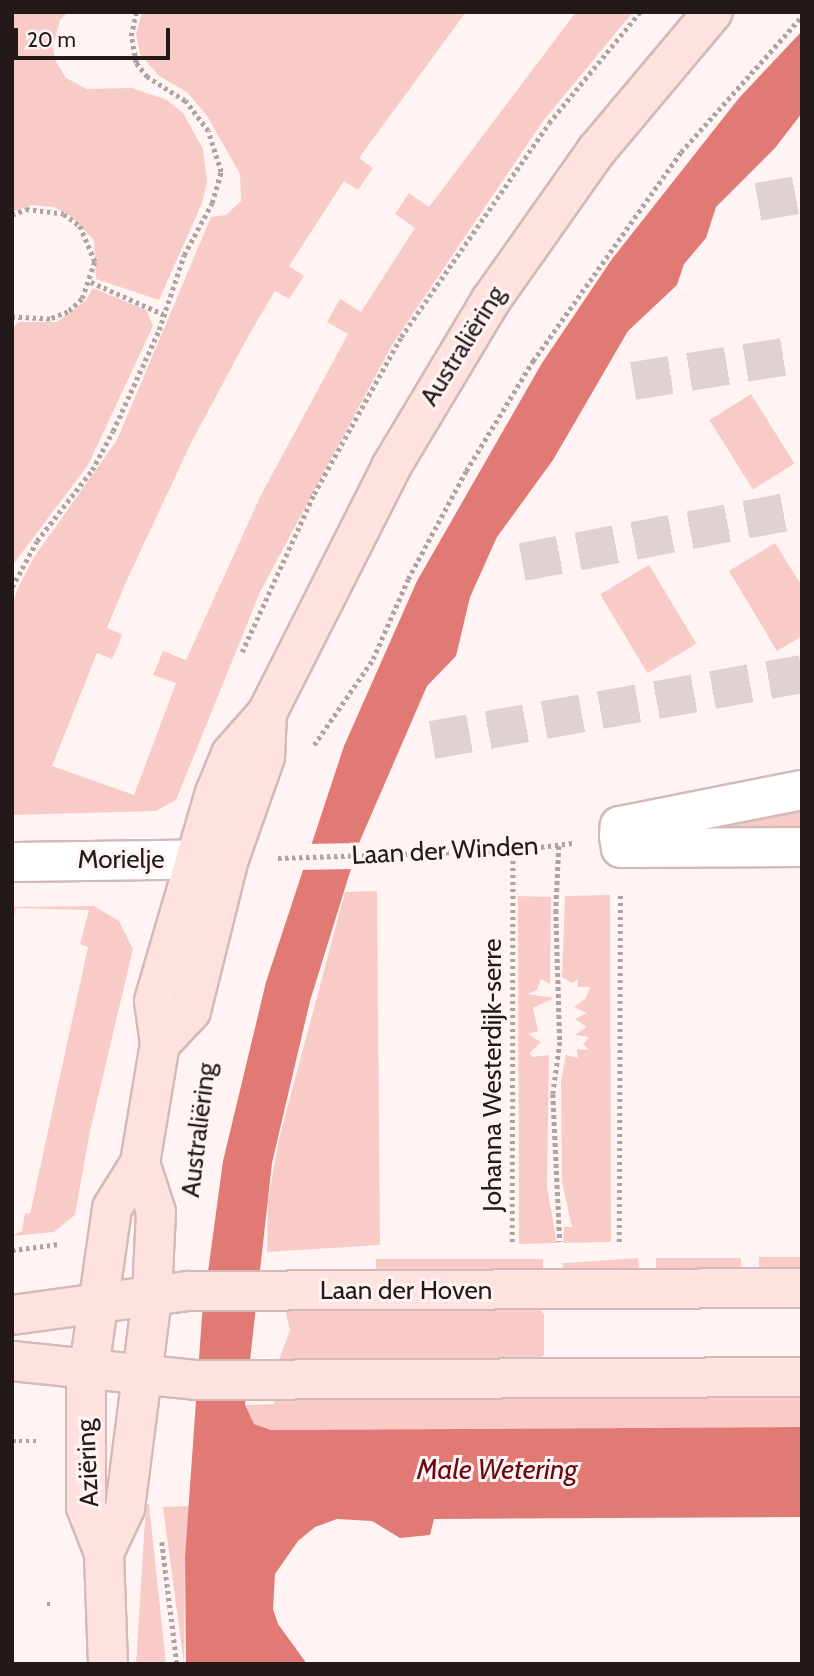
<!DOCTYPE html>
<meta charset="utf-8">
<style>
body{margin:0}
#map{position:relative;width:814px;height:1676px;overflow:hidden;background:#fff4f3;font-family:Cabin,sans-serif}
div>[style]{position:absolute}
.green>*{inset:0;background:#f8cbc7;transform-origin:0 0}
.water>*{inset:0;background:#e17a74}
.pier>*{inset:0;background:#fff4f3}
.street-tunnel>*{height:38px;margin-top:-19px;transform-origin:0;background:repeating-linear-gradient(90deg,#ded3d2 0 38px,transparent 0 57px)}
.path>*{height:4.5px;margin-top:-2.25px;transform-origin:0;background:repeating-linear-gradient(90deg,#ada3a2 0 3.5px,transparent 0 7px)}
.roads{filter:drop-shadow(2px 0 #d3bab8) drop-shadow(-2px 0 #d3bab8) drop-shadow(0 2px #d3bab8) drop-shadow(0 -2px #d3bab8)}
.street>*{height:38px;margin:-19px;padding:0 19px;transform-origin:19px;border-radius:19px;background:#fff}
.secondary>*{height:38px;margin:-19px;padding:0 19px;transform-origin:19px;border-radius:19px;background:#ffe1df}
span{translate:-50% -50%;white-space:nowrap;text-align:center;line-height:1.15;-webkit-text-stroke:6px #fff4f3;paint-order:stroke}
.street-label{font-size:26px;color:#221918}
.water-label{font-size:28px;color:#680711;font-style:italic}
.frame{position:absolute;inset:0;border:14px solid #221918;pointer-events:none}
.scale{position:absolute;left:14px;top:28px;width:156px;height:32px;box-sizing:border-box;border:4px solid #221918;border-top:0;padding-left:9px;font-size:21px;line-height:24px;white-space:nowrap;color:#221918;-webkit-text-stroke:5px #fff4f3;paint-order:stroke}
</style>
<div id="map">
<div class="green">
<i style="clip-path:polygon(68px 12px,60px 20px,53px 46px,55px 60px,66px 78px,87px 89px,132px 88px,167px 100px,183px 113px,203px 149px,207px 182px,202px 203px,159px 300px,96px 279px,94px 240px,69px 215px,53px 207px,32px 205px,12px 212px,12px 13px)"></i>
<i style="clip-path:polygon(142px 12px,466px 12px,359px 158px,373px 168px,358px 190px,344px 181px,289px 266px,304px 276px,289px 299px,275px 291px,250px 333px,191px 443px,126px 582px,107px 628px,122px 634px,118px 646px,112px 659px,97px 653px,52px 766px,134px 795px,176px 683px,153px 675px,163px 651px,186px 660px,261px 495px,348px 334px,327px 322px,340px 299px,361px 312px,415px 228px,395px 214px,409px 193px,429px 207px,576px 12px,633px 12px,543px 121px,392px 345px,260px 592px,176px 800px,156px 811px,12px 815px,12px 604px,17px 590px,34px 557px,117px 440px,211px 217px,226px 215px,241px 201px,240px 174px,207px 116px,187px 92px,159px 76px,140px 54px,136px 34px)"></i>
<i style="clip-path:polygon(93px 288px,146px 310px,153px 326px,88px 465px,12px 566px,12px 328px,19px 322px,57px 322px,85px 301px)"></i>
<i style="left:751px;top:394px;width:82px;height:49px;rotate:58deg"></i>
<i style="clip-path:polygon(775px 543px,802px 586px,802px 636px,777px 651px,729px 571px)"></i>
<i style="left:649px;top:565px;width:92px;height:57px;rotate:59deg"></i>
<i style="clip-path:polygon(802px 805px,800px 832px,713px 831px,712px 827px)"></i>
<i style="clip-path:polygon(377px 891px,380px 1245px,267px 1252px,268px 1200px,279px 1139px,345px 892px)"></i>
<i style="clip-path:polygon(610px 895px,611px 1242px,563px 1243px,564px 1227px,572px 1227px,562px 1182px,561px 1081px,566px 1055px,578px 1058px,577px 1049px,589px 1050px,583px 1044px,589px 1037px,575px 1035px,587px 1027px,575px 1019px,587px 1013px,574px 1007px,586px 998px,590px 987px,578px 987px,578px 979px,572px 983px,562px 977px,565px 896px)"></i>
<i style="clip-path:polygon(518px 896px,551px 897px,550px 984px,541px 979px,537px 990px,528px 994px,554px 998px,533px 1008px,538px 1031px,528px 1034px,541px 1042px,530px 1053px,532px 1057px,549px 1055px,547px 1188px,557px 1243px,519px 1244px)"></i>
<i style="clip-path:polygon(94px 906px,119px 921px,133px 949px,90px 1131px,75px 1215px,54px 1232px,12px 1236px,22px 1231px,25px 1213px,30px 1214px,88px 947px,80px 944px,89px 910px,16px 908px,12px 924px,12px 907px)"></i>
<i style="left:802px;top:1257px;width:17px;height:43px;rotate:90deg"></i>
<i style="left:638px;top:1258px;width:16px;height:76px;rotate:86deg"></i>
<i style="left:656px;top:1258px;width:85px;height:16px"></i>
<i style="left:376px;top:1259px;width:167px;height:18px"></i>
<i style="clip-path:polygon(538px 1308px,544px 1314px,544px 1355px,539px 1359px,279px 1360px,290px 1330px,285px 1309px)"></i>
<i style="clip-path:polygon(802px 1390px,802px 1427px,271px 1430px,254px 1424px,247px 1416px,245px 1405px,274px 1404px,275px 1393px)"></i>
<i style="clip-path:polygon(146px 1504px,149px 1504px,166px 1664px,136px 1664px)"></i>
<i style="clip-path:polygon(189px 1506px,185px 1557px,184px 1664px,163px 1507px)"></i>
</div>
<div class="water">
<i style="clip-path:polygon(802px 31px,802px 113px,775px 148px,716px 207px,706px 238px,684px 264px,677px 285px,628px 331px,553px 460px,497px 537px,470px 597px,456px 656px,427px 686px,359px 843px,310px 1001px,272px 1163px,245px 1405px,254px 1424px,271px 1430px,802px 1427px,802px 1517px,434px 1519px,430px 1535px,400px 1538px,372px 1521px,337px 1519px,315px 1527px,298px 1541px,275px 1574px,273px 1609px,278px 1624px,307px 1664px,186px 1664px,185px 1557px,202px 1316px,223px 1161px,266px 982px,344px 746px,417px 581px,542px 363px,612px 259px,739px 98px)"></i>
</div>
<div class="pier">
<i style="clip-path:polygon(362px 843px,355px 869px,295px 870px,305px 844px)"></i>
</div>
<div class="street-tunnel">
<i style="left:758px;top:202px;width:45px;rotate:-10.3deg"></i>
<i style="left:633px;top:381px;width:171px;rotate:-9.1deg"></i>
<i style="left:522px;top:562px;width:285px;rotate:-10.7deg"></i>
<i style="left:432px;top:740px;width:376px;rotate:-10.1deg"></i>
</div>
<div class="path">
<i style="left:12px;top:215px;width:15px;rotate:-23deg"></i>
<i style="left:26px;top:209px;width:38px;rotate:7deg"></i>
<i style="left:64px;top:214px;width:20px;rotate:37deg"></i>
<i style="left:80px;top:226px;width:39px;rotate:67deg"></i>
<i style="left:95px;top:262px;width:39px;rotate:109deg"></i>
<i style="left:82px;top:299px;width:19px;rotate:137deg"></i>
<i style="left:68px;top:312px;width:19px;rotate:159deg"></i>
<i style="left:50px;top:319px;width:38px;rotate:-177deg"></i>
<i style="left:91px;top:282px;width:79px;rotate:24deg"></i>
<i style="left:12px;top:587px;width:52px;rotate:-61.5deg"></i>
<i style="left:37px;top:541px;width:90px;rotate:-52.2deg"></i>
<i style="left:92px;top:470px;width:44px;rotate:-61.7deg"></i>
<i style="left:113px;top:431px;width:111px;rotate:-65.5deg"></i>
<i style="left:159px;top:330px;width:79px;rotate:-71.6deg"></i>
<i style="left:184px;top:255px;width:59px;rotate:-61.7deg"></i>
<i style="left:212px;top:203px;width:32px;rotate:-74deg"></i>
<i style="left:221px;top:172px;width:43px;rotate:-107.6deg"></i>
<i style="left:208px;top:131px;width:38px;rotate:-127deg"></i>
<i style="left:185px;top:101px;width:45px;rotate:-147.7deg"></i>
<i style="left:147px;top:77px;width:18px;rotate:-128deg"></i>
<i style="left:136px;top:63px;width:27px;rotate:-100deg"></i>
<i style="left:131px;top:36px;width:25px;rotate:-78deg"></i>
<i style="left:242px;top:652px;width:174px;rotate:-65.5deg"></i>
<i style="left:314px;top:494px;width:179px;rotate:-61deg"></i>
<i style="left:401px;top:337px;width:260px;rotate:-55.3deg"></i>
<i style="left:549px;top:123px;width:144px;rotate:-50.7deg"></i>
<i style="left:314px;top:745px;width:104px;rotate:-55.5deg"></i>
<i style="left:373px;top:659px;width:87px;rotate:-66.4deg"></i>
<i style="left:408px;top:579px;width:123px;rotate:-61.8deg"></i>
<i style="left:466px;top:471px;width:129px;rotate:-58.7deg"></i>
<i style="left:533px;top:361px;width:256px;rotate:-54.7deg"></i>
<i style="left:681px;top:152px;width:182px;rotate:-48.3deg"></i>
<i style="left:559px;top:846px;width:64px;rotate:92.7deg"></i>
<i style="left:556px;top:910px;width:132px;rotate:88.3deg"></i>
<i style="left:560px;top:1042px;width:52px;rotate:97.7deg"></i>
<i style="left:553px;top:1094px;width:148px;rotate:87.3deg"></i>
<i style="left:278px;top:858px;width:235px;rotate:-1.9deg"></i>
<i style="left:513px;top:850px;width:61px;rotate:-6.5deg"></i>
<i style="left:512px;top:1242px;width:392px;rotate:-89.9deg"></i>
<i style="left:619px;top:1242px;width:349px;rotate:-89.8deg"></i>
<i style="left:12px;top:1250px;width:48px;rotate:-7.1deg"></i>
<i style="left:12px;top:1441px;width:27px"></i>
<i style="left:162px;top:1542px;width:123px;rotate:83deg"></i>
<i style="left:47px;top:1604px;width:7px"></i>
</div>
<div class="roads">
<div class="street">
<i style="left:802px;top:790px;width:186px;rotate:168.8deg"></i>
<i style="left:620px;top:826px;width:10px;rotate:96deg"></i>
<i style="left:619px;top:836px;width:12px;rotate:81deg"></i>
<i style="left:621px;top:848px;width:181px;rotate:-0.3deg"></i>
<i style="left:12px;top:862px;width:215px;rotate:-0.8deg"></i>
</div>
<div class="secondary">
<i style="left:160px;top:1044px;width:45px;rotate:-46.8deg"></i>
<i style="left:191px;top:1011px;width:157px;rotate:-76deg"></i>
<i style="left:229px;top:859px;width:108px;rotate:-70.6deg"></i>
<i style="left:265px;top:757px;width:44px;rotate:-87.4deg"></i>
<i style="left:12px;top:1315px;width:178px;rotate:-7.8deg"></i>
<i style="left:188px;top:1291px;width:614px;rotate:-0.28deg"></i>
<i style="left:12px;top:1361px;width:184px;rotate:5.9deg"></i>
<i style="left:195px;top:1380px;width:607px;rotate:-0.28deg"></i>
<i style="left:104px;top:1553px;width:50px;rotate:-65deg"></i>
<i style="left:125px;top:1508px;width:214px;rotate:-82.7deg"></i>
<i style="left:152px;top:1296px;width:84px;rotate:-87.3deg"></i>
<i style="left:156px;top:1212px;width:52px;rotate:-108.1deg"></i>
<i style="left:108px;top:1664px;width:111px;rotate:-92.1deg"></i>
<i style="left:104px;top:1553px;width:49px;rotate:-111.4deg"></i>
<i style="left:86px;top:1507px;width:118px;rotate:-90deg"></i>
<i style="left:86px;top:1389px;width:183px;rotate:-81.8deg"></i>
<i style="left:112px;top:1208px;width:53px;rotate:-58.1deg"></i>
<i style="left:140px;top:1163px;width:121px;rotate:-80.5deg"></i>
<i style="left:160px;top:1044px;width:43px;rotate:-97.9deg"></i>
<i style="left:154px;top:1001px;width:217px;rotate:-73.7deg"></i>
<i style="left:215px;top:793px;width:42px;rotate:-67.7deg"></i>
<i style="left:231px;top:754px;width:55px;rotate:-48.7deg"></i>
<i style="left:267px;top:713px;width:275px;rotate:-63.2deg"></i>
<i style="left:391px;top:467px;width:195px;rotate:-59.1deg"></i>
<i style="left:491px;top:300px;width:184px;rotate:-54.8deg"></i>
<i style="left:597px;top:150px;width:180px;rotate:-50deg"></i>
</div>
</div>
<div class="street-label">
<span style="left:463px;top:346px;rotate:-58deg">Australiëring</span>
<span style="left:445px;top:851px;rotate:-3deg">Laan der Winden</span>
<span style="left:121px;top:860px">Morielje</span>
<span style="left:493px;top:1075px;rotate:-90deg">Johanna Westerdijk-serre</span>
<span style="left:199px;top:1130px;rotate:-83deg">Australiëring</span>
<span style="left:406px;top:1291px">Laan der Hoven</span>
<span style="left:88px;top:1463px;rotate:-93deg">Aziëring</span>
</div>
<div class="water-label">
<span style="left:497px;top:1469px">Male Wetering</span>
</div>
<div class="frame"></div>
<div class="scale">20 m</div>
</div>
